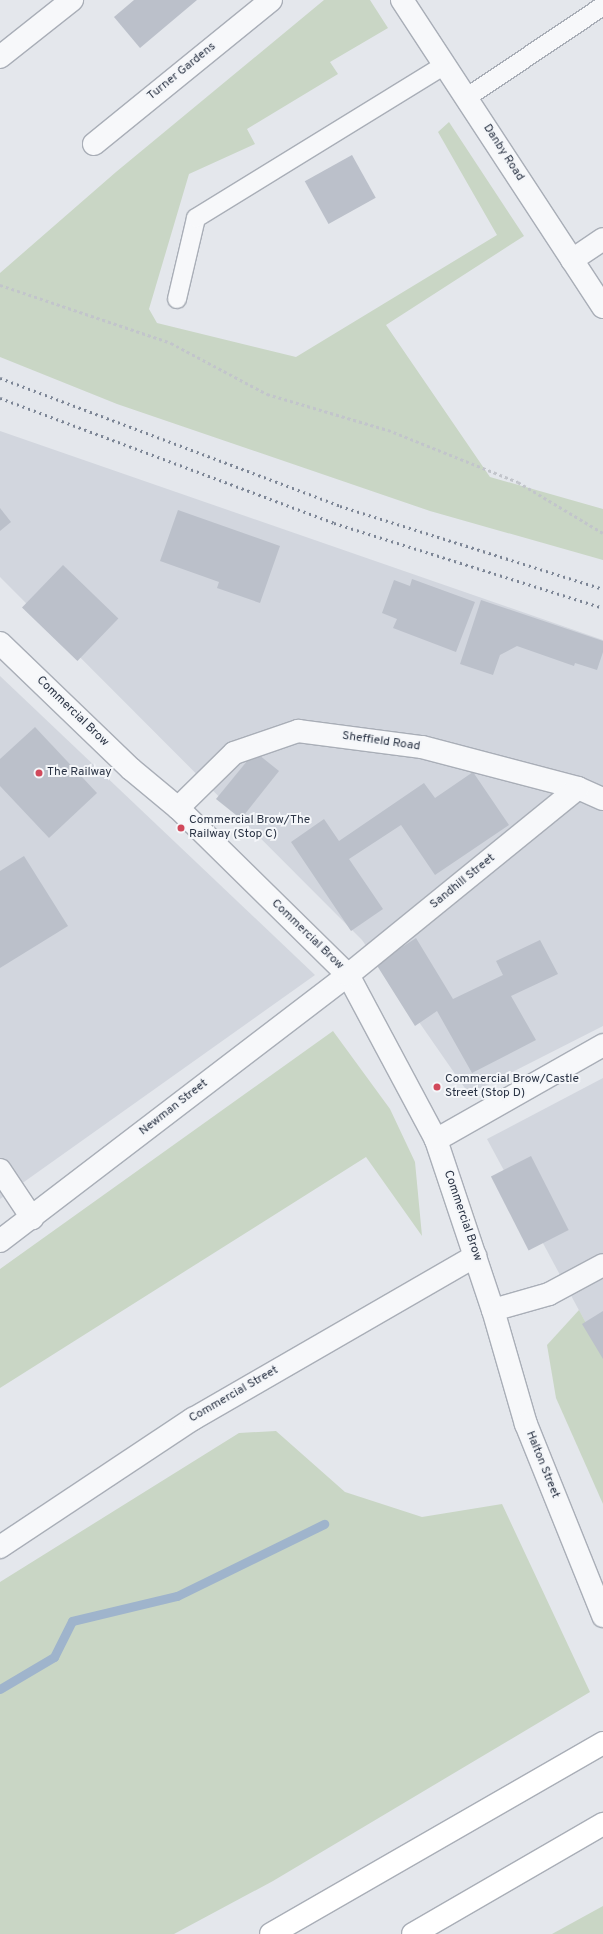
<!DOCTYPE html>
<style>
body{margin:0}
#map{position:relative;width:603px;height:1934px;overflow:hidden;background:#e4e7ec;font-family:Overpass,sans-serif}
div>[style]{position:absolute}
.built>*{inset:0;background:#d2d6de}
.green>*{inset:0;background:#c9d6c5}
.stream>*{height:9px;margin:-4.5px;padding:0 4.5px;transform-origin:4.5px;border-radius:4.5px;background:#9fb4cc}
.building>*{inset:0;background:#bbc0ca;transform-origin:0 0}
.path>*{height:2.5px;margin-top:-1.25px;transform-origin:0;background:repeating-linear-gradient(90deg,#c2c5cb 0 3px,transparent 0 6px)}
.roads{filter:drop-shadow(1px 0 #a9aeb7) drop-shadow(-1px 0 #a9aeb7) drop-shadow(0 1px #a9aeb7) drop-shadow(0 -1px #a9aeb7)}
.lane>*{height:18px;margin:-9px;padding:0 9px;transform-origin:9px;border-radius:9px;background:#f7f8fa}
.street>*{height:22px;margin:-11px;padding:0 11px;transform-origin:11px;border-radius:11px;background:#f7f8fa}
.highway>*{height:22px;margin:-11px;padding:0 11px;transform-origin:11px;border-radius:11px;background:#fff}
.rail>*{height:3px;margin-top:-1.5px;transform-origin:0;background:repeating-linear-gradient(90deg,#7d8696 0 2px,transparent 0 6px)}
.dots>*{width:11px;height:11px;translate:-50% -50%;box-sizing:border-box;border:2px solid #f4f6f9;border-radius:50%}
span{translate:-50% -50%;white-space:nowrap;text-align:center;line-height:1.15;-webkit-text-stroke:4px #f4f6f9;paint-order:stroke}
.street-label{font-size:12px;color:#2b3445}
.poi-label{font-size:12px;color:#2b3445}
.left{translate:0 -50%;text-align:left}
</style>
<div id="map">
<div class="built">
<i style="clip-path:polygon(0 431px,603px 640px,603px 1026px,469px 1094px,362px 940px,0 577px)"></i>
<i style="clip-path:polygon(0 676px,315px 975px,0 1199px)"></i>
<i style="clip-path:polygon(603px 1078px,603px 1355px,487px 1139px)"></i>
</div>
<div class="green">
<i style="clip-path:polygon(324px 0,370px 0,388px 28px,330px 62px,338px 74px,247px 129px,255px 144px,189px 174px,149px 309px,157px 323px,296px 357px,497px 235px,438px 132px,449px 122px,524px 236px,386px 325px,490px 477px,603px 509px,603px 560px,430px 511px,117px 404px,0 357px,0 273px,116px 172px)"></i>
<i style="clip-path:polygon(333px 1031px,390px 1109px,415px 1162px,422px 1236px,366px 1157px,0 1388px,0 1269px)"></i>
<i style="clip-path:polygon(579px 1310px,603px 1355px,603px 1504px,556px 1398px,547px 1345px)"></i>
<i style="clip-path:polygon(276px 1431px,345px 1492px,422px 1517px,502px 1504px,590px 1692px,273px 1881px,174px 1934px,0 1934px,0 1582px,239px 1433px)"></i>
<i style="clip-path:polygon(603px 1906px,603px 1934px,552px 1934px)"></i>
</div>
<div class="stream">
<i style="left:0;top:1689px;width:63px;rotate:-30.7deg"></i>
<i style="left:54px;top:1657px;width:40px;rotate:-63.4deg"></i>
<i style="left:72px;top:1621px;width:108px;rotate:-13.4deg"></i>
<i style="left:177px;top:1596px;width:164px;rotate:-26.1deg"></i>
</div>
<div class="building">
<i style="clip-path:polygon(134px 0,197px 0,140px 48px,114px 17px)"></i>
<i style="left:352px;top:155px;width:49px;height:54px;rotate:61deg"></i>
<i style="clip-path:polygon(0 508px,11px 522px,0 531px)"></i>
<i style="clip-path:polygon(178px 510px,280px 546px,260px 603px,217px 588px,219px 582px,160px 561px)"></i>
<i style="left:63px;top:565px;width:77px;height:59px;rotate:44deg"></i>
<i style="clip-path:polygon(412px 579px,475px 602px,456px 652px,393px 628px,397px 619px,382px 613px,394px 580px,410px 586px)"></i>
<i style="clip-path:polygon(481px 600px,603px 641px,603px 652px,597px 670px,575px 663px,574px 666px,517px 646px,500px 655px,493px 675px,460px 664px)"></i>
<i style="clip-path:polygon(35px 727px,97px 793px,49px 838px,0 786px,0 759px)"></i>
<i style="clip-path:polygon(252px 755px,259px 755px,279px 771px,241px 819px,216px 799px)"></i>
<i style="clip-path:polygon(473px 772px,509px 825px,435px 875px,401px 825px,349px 859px,383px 909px,351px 931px,291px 842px,324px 819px,339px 841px,424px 783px,435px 798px)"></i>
<i style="clip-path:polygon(24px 856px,68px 926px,0 968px,0 871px)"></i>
<i style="clip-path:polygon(416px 938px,453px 999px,503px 975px,496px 961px,540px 940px,558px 974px,511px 996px,536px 1040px,472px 1073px,437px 1011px,415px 1026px,376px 964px)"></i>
<i style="left:531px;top:1156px;width:83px;height:45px;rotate:63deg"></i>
<i style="clip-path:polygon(603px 1311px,603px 1359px,582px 1324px)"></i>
</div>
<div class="path">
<i style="left:0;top:285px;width:181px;rotate:18.7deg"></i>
<i style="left:171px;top:343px;width:109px;rotate:28deg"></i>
<i style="left:267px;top:394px;width:126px;rotate:16.6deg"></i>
<i style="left:388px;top:430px;width:140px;rotate:21.8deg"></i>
<i style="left:518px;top:482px;width:99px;rotate:31deg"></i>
</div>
<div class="roads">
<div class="lane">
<i style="left:466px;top:98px;width:165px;rotate:-33.9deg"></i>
<i style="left:177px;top:299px;width:83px;rotate:-76.8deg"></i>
<i style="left:196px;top:218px;width:292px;rotate:-31.6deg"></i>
</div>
<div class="street">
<i style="left:402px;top:0;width:367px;rotate:56.8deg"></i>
<i style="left:0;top:57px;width:92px;rotate:-38.4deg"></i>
<i style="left:94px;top:144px;width:228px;rotate:-39.1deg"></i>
<i style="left:572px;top:260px;width:37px;rotate:-34deg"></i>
<i style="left:0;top:643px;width:182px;rotate:43.9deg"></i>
<i style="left:131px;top:769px;width:61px;rotate:39.7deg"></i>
<i style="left:178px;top:808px;width:238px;rotate:44.5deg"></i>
<i style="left:348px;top:975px;width:187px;rotate:61.9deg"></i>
<i style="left:436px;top:1140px;width:179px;rotate:71.5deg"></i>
<i style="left:493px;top:1310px;width:119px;rotate:73.9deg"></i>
<i style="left:526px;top:1424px;width:207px;rotate:68.1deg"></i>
<i style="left:178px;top:808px;width:78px;rotate:-44.5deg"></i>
<i style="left:234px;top:753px;width:68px;rotate:-19deg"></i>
<i style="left:298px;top:731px;width:125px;rotate:7.4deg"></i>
<i style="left:422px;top:747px;width:161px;rotate:14.7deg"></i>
<i style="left:578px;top:788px;width:27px;rotate:24deg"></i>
<i style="left:436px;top:1140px;width:192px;rotate:-29.6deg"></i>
<i style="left:0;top:1170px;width:58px;rotate:56.3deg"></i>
<i style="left:0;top:1241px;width:438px;rotate:-37.4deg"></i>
<i style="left:348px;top:975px;width:296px;rotate:-39.1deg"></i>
<i style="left:493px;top:1310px;width:58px;rotate:-15.9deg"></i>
<i style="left:549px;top:1294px;width:61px;rotate:-28.2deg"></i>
<i style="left:0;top:1547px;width:232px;rotate:-33.6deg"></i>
<i style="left:193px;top:1419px;width:326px;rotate:-30deg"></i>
</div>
<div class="highway">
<i style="left:271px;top:1934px;width:383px;rotate:-29.9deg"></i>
<i style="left:413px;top:1934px;width:220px;rotate:-30.1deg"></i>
</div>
</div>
<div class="rail">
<i style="left:0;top:378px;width:363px;rotate:20.6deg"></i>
<i style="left:340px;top:506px;width:276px;rotate:17.5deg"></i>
<i style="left:0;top:398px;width:357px;rotate:20.5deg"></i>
<i style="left:334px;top:523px;width:282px;rotate:17.5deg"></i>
</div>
<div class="dots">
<i style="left:39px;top:773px;background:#d1495b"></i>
<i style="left:181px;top:828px;background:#d1495b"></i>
<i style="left:437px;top:1087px;background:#d1495b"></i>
</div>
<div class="street-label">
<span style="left:182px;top:72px;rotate:-39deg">Turner Gardens</span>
<span style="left:503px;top:153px;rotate:57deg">Danby Road</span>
<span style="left:72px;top:712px;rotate:44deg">Commercial Brow</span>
<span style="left:381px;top:742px;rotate:8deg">Sheffield Road</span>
<span style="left:463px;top:882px;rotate:-39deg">Sandhill Street</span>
<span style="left:307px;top:935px;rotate:44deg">Commercial Brow</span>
<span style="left:174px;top:1108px;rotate:-38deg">Newman Street</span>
<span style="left:462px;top:1216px;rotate:71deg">Commercial Brow</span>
<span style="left:234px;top:1395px;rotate:-30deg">Commercial Street</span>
<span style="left:542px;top:1465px;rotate:68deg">Halton Street</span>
</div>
<div class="poi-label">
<span class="left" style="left:47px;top:773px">The Railway</span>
<span class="left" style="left:189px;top:828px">Commercial Brow/The<br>Railway (Stop C)</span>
<span class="left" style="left:445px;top:1087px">Commercial Brow/Castle<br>Street (Stop D)</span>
</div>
</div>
